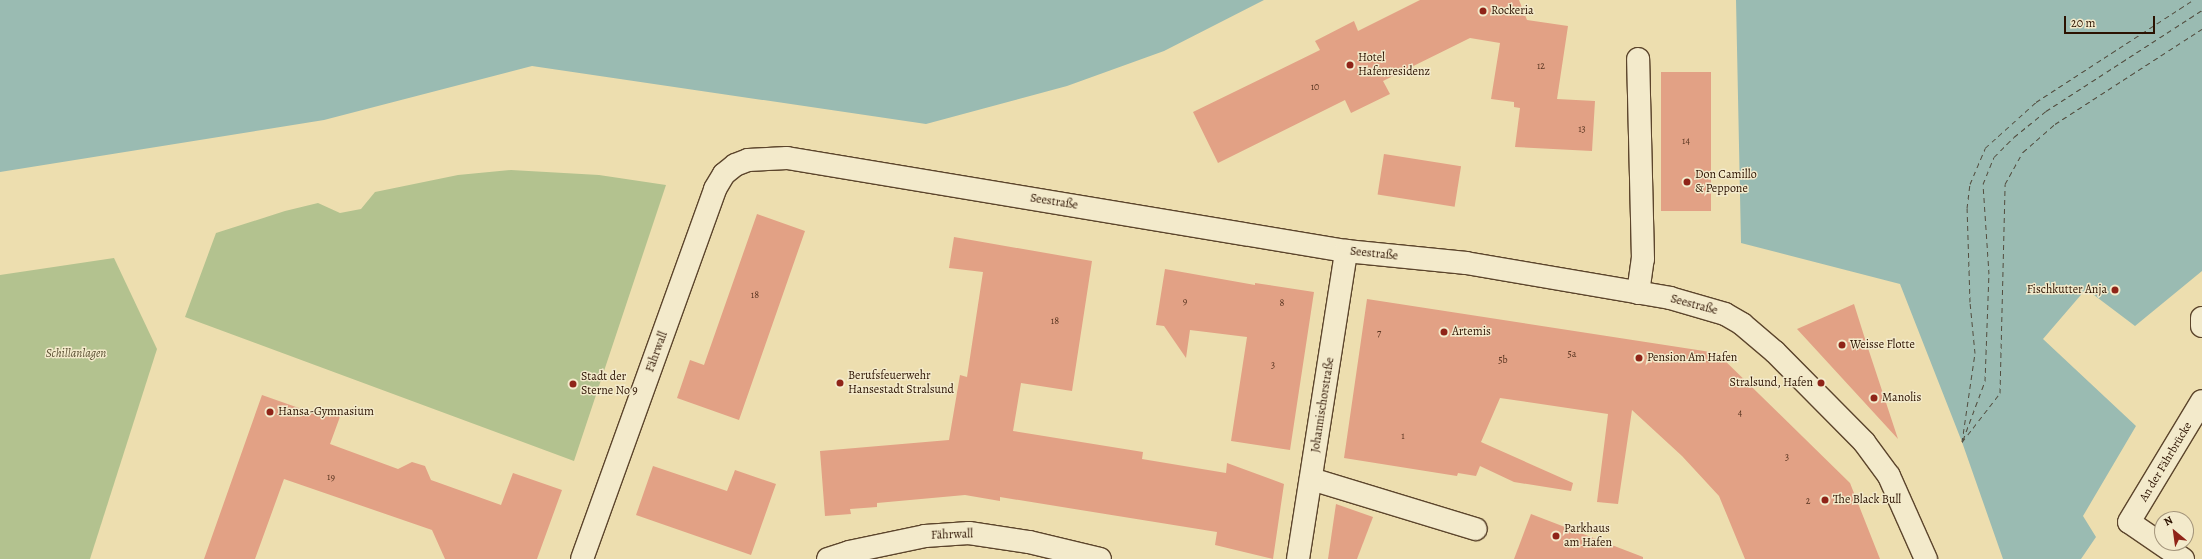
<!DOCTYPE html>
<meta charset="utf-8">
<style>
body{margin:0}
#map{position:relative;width:2202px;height:559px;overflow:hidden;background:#eddeaf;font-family:Alegreya,serif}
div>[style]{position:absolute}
.green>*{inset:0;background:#b3c28f}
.water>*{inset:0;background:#9abbb2}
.ferry>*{height:1px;margin-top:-0.5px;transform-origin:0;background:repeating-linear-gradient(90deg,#524d3f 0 5px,transparent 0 9px)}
.building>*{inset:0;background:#e2a185;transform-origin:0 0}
.roads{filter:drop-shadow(1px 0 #5c452c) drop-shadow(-1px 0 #5c452c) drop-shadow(0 1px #5c452c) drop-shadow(0 -1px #5c452c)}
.minor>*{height:22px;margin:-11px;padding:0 11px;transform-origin:11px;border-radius:11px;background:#f3eacb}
.dots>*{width:11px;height:11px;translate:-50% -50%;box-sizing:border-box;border:2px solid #f3eacb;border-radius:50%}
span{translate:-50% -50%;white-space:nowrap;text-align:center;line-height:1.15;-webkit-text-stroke:3px #f3eacb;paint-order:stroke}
.number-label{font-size:10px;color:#5a3622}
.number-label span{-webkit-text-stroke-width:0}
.poi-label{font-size:12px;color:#2c1201}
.left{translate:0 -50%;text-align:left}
.right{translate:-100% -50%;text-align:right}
.street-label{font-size:12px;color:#2c1201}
.park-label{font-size:12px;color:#5b5033;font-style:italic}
.north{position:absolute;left:2154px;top:511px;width:40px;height:40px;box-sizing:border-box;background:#f3eacb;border:1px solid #a3947a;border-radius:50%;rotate:331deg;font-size:11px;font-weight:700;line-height:16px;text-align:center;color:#2c1201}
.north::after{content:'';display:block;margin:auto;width:14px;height:18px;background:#8f2418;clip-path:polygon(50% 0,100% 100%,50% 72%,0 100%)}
.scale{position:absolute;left:2064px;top:16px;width:91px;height:18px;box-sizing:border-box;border:2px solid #2c1201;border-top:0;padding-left:5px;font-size:12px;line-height:14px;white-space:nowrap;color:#2c1201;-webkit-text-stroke:3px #f3eacb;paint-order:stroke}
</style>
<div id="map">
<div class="green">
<i style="clip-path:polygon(511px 170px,599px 175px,666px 185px,574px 461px,185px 317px,216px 233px,285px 211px,318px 203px,340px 213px,361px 209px,375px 192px,458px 175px)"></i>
<i style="clip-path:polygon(114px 258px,157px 349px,90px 559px,0 559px,0 275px)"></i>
</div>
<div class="water">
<i style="clip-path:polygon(0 0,1264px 0,1164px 51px,1067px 86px,926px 124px,532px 66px,324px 120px,0 172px)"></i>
<i style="clip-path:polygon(1736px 0,2202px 0,2202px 271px,2135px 326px,2086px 289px,2043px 339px,2136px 426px,2083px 516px,2096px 537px,2081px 559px,2003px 559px,1962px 442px,1900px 284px,1741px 243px)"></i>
</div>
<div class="ferry">
<i style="left:1963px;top:440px;width:63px;rotate:-69.6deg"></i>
<i style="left:1985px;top:381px;width:107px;rotate:-87.9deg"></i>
<i style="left:1989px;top:274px;width:90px;rotate:-93.8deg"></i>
<i style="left:1983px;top:184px;width:29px;rotate:-68deg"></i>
<i style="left:1994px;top:157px;width:28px;rotate:-45deg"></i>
<i style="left:2014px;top:137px;width:41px;rotate:-39.1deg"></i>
<i style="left:2046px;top:111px;width:186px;rotate:-32.9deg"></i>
<i style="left:1962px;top:442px;width:90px;rotate:-81.7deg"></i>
<i style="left:1975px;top:353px;width:51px;rotate:-95.6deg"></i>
<i style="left:1970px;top:302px;width:94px;rotate:-91.8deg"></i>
<i style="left:1967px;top:208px;width:24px;rotate:-83deg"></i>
<i style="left:1970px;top:184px;width:39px;rotate:-67deg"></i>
<i style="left:1985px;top:148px;width:69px;rotate:-42deg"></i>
<i style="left:2036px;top:102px;width:187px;rotate:-33deg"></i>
<i style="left:1962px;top:442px;width:62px;rotate:-52.2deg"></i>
<i style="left:2000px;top:393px;width:209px;rotate:-88.6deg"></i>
<i style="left:2005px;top:184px;width:37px;rotate:-61deg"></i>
<i style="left:2023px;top:152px;width:43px;rotate:-41.2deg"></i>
<i style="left:2055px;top:124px;width:175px;rotate:-32.9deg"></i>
</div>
<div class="building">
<i style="clip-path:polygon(1420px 0,1519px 0,1527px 20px,1568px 26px,1557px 99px,1595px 101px,1592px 151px,1515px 147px,1520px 108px,1514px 107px,1514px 102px,1491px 99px,1500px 43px,1470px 38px,1383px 81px,1390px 94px,1351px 113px,1345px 100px,1218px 163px,1193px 112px,1320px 50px,1315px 41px,1354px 21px,1358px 31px)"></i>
<i style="left:1661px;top:72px;width:50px;height:139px"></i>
<i style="left:1384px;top:154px;width:78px;height:41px;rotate:9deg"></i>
<i style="clip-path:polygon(757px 214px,805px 231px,739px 420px,677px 398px,690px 360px,704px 365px)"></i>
<i style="clip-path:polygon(954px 237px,1092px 261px,1072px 391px,1021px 383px,1013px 431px,1143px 452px,1142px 459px,1226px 473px,1227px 463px,1284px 484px,1273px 559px,1215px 545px,1217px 532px,1000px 497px,1000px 501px,965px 495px,877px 503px,877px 507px,850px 509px,851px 514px,825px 516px,820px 451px,949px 440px,960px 375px,967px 377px,983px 272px,949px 268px)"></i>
<i style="clip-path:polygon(1165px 269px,1255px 285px,1255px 283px,1314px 292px,1290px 450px,1231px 441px,1247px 337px,1190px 330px,1186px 358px,1164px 326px,1156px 325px)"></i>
<i style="clip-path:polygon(1367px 299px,1717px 353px,1850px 483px,1880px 559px,1745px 559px,1719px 496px,1682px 456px,1632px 410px,1618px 504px,1597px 502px,1608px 414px,1500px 398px,1481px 442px,1573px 483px,1571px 491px,1514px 482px,1480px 466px,1476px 476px,1458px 473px,1457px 476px,1344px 458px)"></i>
<i style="clip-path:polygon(1854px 304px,1866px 342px,1898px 439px,1797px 329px)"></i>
<i style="clip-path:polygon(262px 395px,313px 413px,324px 408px,341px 414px,330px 444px,398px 469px,412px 462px,425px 466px,431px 480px,501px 505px,513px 473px,562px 490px,537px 559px,445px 559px,432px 530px,284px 479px,255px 559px,204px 559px)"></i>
<i style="clip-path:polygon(653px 466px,727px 491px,735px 470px,776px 484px,751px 555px,636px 515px)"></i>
<i style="clip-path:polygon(1336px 504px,1373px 517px,1357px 559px,1328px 559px)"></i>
<i style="clip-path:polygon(1531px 514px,1643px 557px,1643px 559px,1514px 559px)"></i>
</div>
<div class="roads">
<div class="minor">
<i style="left:1638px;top:293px;width:34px;rotate:-82deg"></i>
<i style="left:1643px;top:259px;width:200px;rotate:-91.4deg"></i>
<i style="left:2202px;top:318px;width:8px;rotate:90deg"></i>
<i style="left:1311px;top:479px;width:172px;rotate:16.9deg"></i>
<i style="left:582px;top:559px;width:393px;rotate:-70.2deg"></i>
<i style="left:715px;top:189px;width:17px;rotate:-59deg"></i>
<i style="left:724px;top:174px;width:14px;rotate:-39deg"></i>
<i style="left:735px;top:165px;width:14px;rotate:-21deg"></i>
<i style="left:748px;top:160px;width:39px;rotate:-3deg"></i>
<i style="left:787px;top:158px;width:567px;rotate:9.45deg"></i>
<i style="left:1346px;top:251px;width:121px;rotate:5.7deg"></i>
<i style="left:1466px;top:263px;width:207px;rotate:9.7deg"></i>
<i style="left:1670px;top:298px;width:57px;rotate:16.2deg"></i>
<i style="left:1725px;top:314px;width:20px;rotate:30deg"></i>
<i style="left:1742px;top:324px;width:43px;rotate:40.3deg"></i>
<i style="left:1775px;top:352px;width:127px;rotate:45.3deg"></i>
<i style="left:1864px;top:442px;width:42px;rotate:53.7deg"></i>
<i style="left:1889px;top:476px;width:91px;rotate:66deg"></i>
<i style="left:828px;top:559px;width:22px;rotate:-18deg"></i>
<i style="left:849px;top:552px;width:78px;rotate:-11.9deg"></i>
<i style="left:925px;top:536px;width:44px;rotate:-3.9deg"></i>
<i style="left:969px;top:533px;width:61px;rotate:8.5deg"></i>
<i style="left:1029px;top:542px;width:73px;rotate:13.5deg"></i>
<i style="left:1298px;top:559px;width:312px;rotate:-81.1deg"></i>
<i style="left:2183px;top:559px;width:65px;rotate:-145.6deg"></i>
<i style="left:2129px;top:522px;width:141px;rotate:-58.9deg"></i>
</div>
</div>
<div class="dots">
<i style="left:1483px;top:11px;background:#8f2418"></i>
<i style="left:1350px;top:65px;background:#8f2418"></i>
<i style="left:1687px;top:182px;background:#8f2418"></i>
<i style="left:2115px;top:290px;background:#8f2418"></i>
<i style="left:1444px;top:332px;background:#8f2418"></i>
<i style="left:1842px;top:345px;background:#8f2418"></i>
<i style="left:1639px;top:358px;background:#8f2418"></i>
<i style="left:840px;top:383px;background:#8f2418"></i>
<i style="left:1821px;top:383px;background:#8f2418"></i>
<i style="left:573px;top:384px;background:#8f2418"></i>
<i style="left:1874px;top:398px;background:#8f2418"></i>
<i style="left:270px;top:412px;background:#8f2418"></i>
<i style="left:1825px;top:500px;background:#8f2418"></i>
<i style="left:1556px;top:536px;background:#8f2418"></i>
</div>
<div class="number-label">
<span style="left:1541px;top:66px">12</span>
<span style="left:1315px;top:87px">10</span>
<span style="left:1582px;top:129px">13</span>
<span style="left:1686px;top:141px">14</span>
<span style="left:755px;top:295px">18</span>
<span style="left:1185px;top:301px">9</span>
<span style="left:1282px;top:303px">8</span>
<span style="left:1055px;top:321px">18</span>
<span style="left:1379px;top:333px">7</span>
<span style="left:1572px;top:354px">5a</span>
<span style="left:1503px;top:360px">5b</span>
<span style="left:1273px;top:365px">3</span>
<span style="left:1740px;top:413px">4</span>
<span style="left:1403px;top:436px">1</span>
<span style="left:1787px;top:457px">3</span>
<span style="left:331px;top:477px">19</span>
<span style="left:1808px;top:501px">2</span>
</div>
<div class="poi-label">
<span class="left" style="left:1491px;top:11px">Rockeria</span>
<span class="left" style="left:1358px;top:65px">Hotel<br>Hafenresidenz</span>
<span class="left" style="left:1695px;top:182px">Don Camillo<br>&amp; Peppone</span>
<span class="right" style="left:2107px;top:290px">Fischkutter Anja</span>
<span class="left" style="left:1452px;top:332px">Artemis</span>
<span class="left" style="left:1850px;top:345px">Weisse Flotte</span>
<span class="left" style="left:1647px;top:358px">Pension Am Hafen</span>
<span class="left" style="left:848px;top:383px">Berufsfeuerwehr<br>Hansestadt Stralsund</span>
<span class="left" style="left:581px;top:384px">Stadt der<br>Sterne No 9</span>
<span class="right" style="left:1813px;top:383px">Stralsund, Hafen</span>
<span class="left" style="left:1882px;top:398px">Manolis</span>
<span class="left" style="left:278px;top:412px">Hansa-Gymnasium</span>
<span class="left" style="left:1833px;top:500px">The Black Bull</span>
<span class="left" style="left:1564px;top:536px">Parkhaus<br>am Hafen</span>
</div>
<div class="street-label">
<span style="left:1054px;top:202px;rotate:9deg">Seestraße</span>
<span style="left:1374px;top:254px;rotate:6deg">Seestraße</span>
<span style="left:1694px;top:305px;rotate:15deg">Seestraße</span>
<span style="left:657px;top:352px;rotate:-70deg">Fährwall</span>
<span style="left:1323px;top:405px;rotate:-81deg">Johannischorstraße</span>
<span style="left:2166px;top:462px;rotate:-59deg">An der Fährbrücke</span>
<span style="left:952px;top:535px;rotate:-2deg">Fährwall</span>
</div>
<div class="park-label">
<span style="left:76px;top:354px">Schillanlagen</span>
</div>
<div class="north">N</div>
<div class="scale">20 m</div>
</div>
